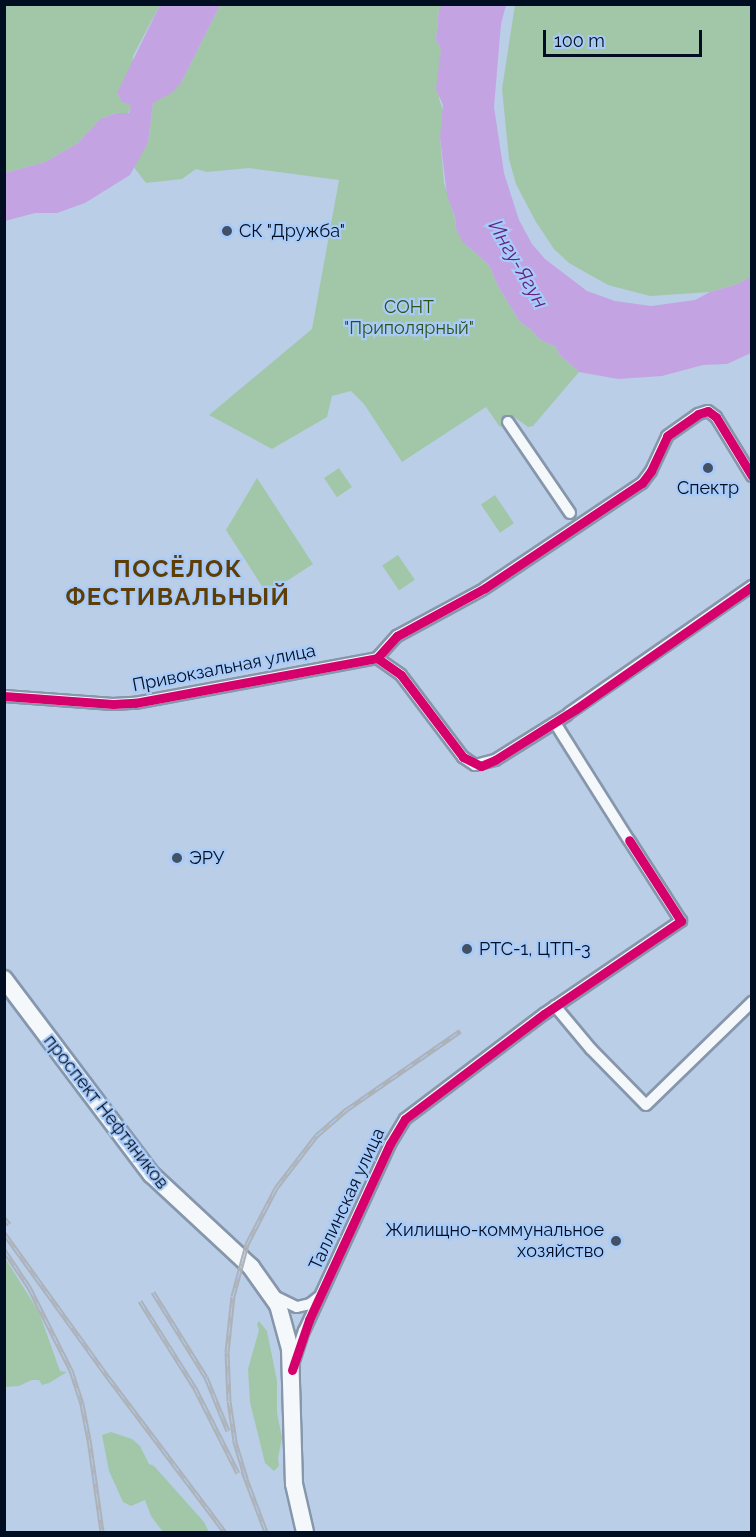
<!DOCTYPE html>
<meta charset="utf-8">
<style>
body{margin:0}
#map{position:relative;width:756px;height:1537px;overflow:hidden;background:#bacee7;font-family:Raleway,sans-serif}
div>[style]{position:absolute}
.green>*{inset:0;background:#a2c7a8;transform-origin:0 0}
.water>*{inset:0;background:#c4a3e3}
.roads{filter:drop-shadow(2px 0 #8697ac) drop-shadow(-2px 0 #8697ac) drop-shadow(0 2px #8697ac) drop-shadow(0 -2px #8697ac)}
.minor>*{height:10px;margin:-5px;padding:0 5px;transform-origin:5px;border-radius:5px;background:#f5f8fb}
.secondary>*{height:16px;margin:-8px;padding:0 8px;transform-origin:8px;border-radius:8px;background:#f5f8fb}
.rail>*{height:5px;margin-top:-2.5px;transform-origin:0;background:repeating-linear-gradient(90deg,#a8cbf9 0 9px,#adb2b9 0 18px);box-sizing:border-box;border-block:2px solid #adb2b9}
.cycleway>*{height:9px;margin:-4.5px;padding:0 4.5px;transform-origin:4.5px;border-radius:4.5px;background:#d6006c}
.dots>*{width:16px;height:16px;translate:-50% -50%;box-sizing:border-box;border:3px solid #a8cbf9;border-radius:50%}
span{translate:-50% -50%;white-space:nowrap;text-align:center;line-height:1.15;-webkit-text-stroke:4.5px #a8cbf9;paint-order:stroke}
.poi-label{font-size:18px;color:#010d21}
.left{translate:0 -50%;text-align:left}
.right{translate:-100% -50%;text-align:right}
.park-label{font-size:18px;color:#2f5219}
.street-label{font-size:18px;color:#010d21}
.water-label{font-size:20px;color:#672280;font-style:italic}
.district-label{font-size:24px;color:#5e3e04;font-weight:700;letter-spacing:1.5px}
.frame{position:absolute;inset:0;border:6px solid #010d21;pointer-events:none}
.scale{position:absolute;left:543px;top:30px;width:159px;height:27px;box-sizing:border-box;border:3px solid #010d21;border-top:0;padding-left:8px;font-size:18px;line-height:21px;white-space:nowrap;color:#010d21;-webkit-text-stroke:4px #a8cbf9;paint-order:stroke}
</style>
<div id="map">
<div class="green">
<i style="clip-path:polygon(4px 5px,160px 5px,133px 56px,132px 105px,128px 113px,117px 113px,100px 119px,78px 143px,45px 162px,5px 173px)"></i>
<i style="clip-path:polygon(220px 5px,443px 5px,439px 10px,436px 40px,441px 49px,439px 98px,444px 114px,440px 138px,444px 183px,455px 218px,456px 228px,469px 247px,489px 265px,498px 286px,520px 322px,533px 331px,539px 339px,556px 347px,559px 354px,579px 372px,533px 426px,528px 427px,514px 417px,500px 427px,486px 407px,402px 462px,364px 404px,351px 391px,332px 396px,327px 417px,272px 449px,209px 415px,312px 329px,339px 180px,249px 168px,207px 172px,196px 169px,182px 179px,146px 183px,133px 166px,148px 143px,153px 103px,181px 83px)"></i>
<i style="clip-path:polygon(515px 5px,751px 5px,751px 276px,738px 284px,710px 292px,650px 296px,608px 285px,569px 263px,554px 249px,536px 222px,516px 184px,509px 159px,502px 89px)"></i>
<i style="left:339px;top:468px;width:23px;height:18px;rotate:56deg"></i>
<i style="clip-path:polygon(257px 478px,313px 564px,267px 594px,226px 530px)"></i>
<i style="left:495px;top:495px;width:34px;height:17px;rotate:56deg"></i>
<i style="left:398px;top:555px;width:30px;height:19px;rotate:56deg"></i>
<i style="clip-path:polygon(5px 1258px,39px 1312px,60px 1371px,67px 1372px,49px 1383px,42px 1385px,39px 1380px,32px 1380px,19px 1386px,5px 1387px)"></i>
<i style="clip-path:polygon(259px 1321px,267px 1331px,277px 1381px,277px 1413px,282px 1438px,278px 1458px,279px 1466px,274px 1471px,265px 1463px,250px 1402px,248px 1369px,259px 1330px,257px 1324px)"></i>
<i style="clip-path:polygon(111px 1432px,132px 1439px,140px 1446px,149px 1464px,154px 1466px,204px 1522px,209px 1532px,163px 1532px,151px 1516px,145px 1500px,131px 1506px,123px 1502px,109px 1471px,102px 1435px)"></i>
</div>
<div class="water">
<i style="clip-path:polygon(443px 4px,506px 5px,501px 24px,494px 107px,504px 173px,519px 220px,532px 244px,545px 259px,587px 291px,615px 301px,651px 306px,695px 300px,710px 292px,738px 284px,751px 276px,751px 353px,727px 364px,703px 365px,662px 376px,618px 379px,579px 372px,559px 354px,556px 347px,539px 339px,533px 331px,520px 322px,498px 286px,489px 265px,462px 241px,456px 228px,455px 217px,447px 195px,440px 138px,443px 105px,436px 89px,441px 49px,436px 40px,439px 10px)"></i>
<i style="clip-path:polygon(160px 5px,220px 5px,181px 83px,173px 92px,153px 103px,148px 143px,130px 175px,85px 203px,57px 213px,35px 213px,5px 221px,5px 173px,45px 162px,78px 143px,100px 119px,117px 113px,129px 113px,131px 105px,122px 102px,117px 93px)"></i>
</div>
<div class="roads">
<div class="minor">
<i style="left:508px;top:422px;width:110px;rotate:55.7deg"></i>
<i style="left:485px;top:588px;width:189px;rotate:-33.8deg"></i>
<i style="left:642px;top:483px;width:15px;rotate:-53deg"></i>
<i style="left:651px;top:471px;width:38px;rotate:-65deg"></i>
<i style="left:667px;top:436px;width:38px;rotate:-35deg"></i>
<i style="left:698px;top:414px;width:10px;rotate:-17deg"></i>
<i style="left:708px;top:411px;width:10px;rotate:37deg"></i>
<i style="left:716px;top:417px;width:69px;rotate:58.6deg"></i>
<i style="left:377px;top:658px;width:29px;rotate:35deg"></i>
<i style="left:401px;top:675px;width:103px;rotate:52.9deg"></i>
<i style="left:463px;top:757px;width:14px;rotate:34deg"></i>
<i style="left:475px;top:765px;width:21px;rotate:-14deg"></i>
<i style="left:495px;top:760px;width:85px;rotate:-32deg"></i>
<i style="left:377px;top:658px;width:30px;rotate:-48deg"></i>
<i style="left:397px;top:636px;width:97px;rotate:-28.4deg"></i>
<i style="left:4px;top:696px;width:109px;rotate:4.2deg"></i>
<i style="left:113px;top:704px;width:22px;rotate:-3deg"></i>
<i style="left:135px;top:703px;width:246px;rotate:-10.5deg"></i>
<i style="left:569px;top:713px;width:223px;rotate:-34.8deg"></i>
<i style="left:555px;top:723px;width:137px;rotate:57.8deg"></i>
<i style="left:555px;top:1006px;width:56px;rotate:50.1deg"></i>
<i style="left:591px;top:1049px;width:78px;rotate:45.5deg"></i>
<i style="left:646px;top:1105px;width:148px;rotate:-44.2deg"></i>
<i style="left:274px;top:1296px;width:25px;rotate:26deg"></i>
<i style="left:297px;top:1307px;width:13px;rotate:-13deg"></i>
<i style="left:310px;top:1304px;width:11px;rotate:-38deg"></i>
<i style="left:294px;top:1361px;width:32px;rotate:-72deg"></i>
<i style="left:304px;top:1331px;width:206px;rotate:-65.3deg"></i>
<i style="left:390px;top:1144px;width:29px;rotate:-59deg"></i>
<i style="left:405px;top:1119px;width:174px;rotate:-37.1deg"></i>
<i style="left:544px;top:1014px;width:166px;rotate:-34.2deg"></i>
<i style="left:681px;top:921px;width:96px;rotate:-122.7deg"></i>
</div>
<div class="secondary">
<i style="left:4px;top:979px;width:244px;rotate:53deg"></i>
<i style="left:151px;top:1174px;width:137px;rotate:42.9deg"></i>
<i style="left:251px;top:1267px;width:47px;rotate:54.6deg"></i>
<i style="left:278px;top:1305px;width:46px;rotate:74.7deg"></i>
<i style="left:290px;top:1349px;width:135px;rotate:88.3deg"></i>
<i style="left:294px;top:1484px;width:49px;rotate:77.1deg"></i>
</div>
</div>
<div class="rail">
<i style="left:4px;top:1218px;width:8px;rotate:50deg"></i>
<i style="left:4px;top:1233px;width:178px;rotate:54.2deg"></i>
<i style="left:108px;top:1377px;width:194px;rotate:53deg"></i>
<i style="left:4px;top:1250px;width:45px;rotate:56deg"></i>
<i style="left:29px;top:1287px;width:93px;rotate:63.2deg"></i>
<i style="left:71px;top:1370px;width:36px;rotate:72deg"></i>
<i style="left:82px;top:1404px;width:36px;rotate:79deg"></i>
<i style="left:89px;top:1439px;width:94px;rotate:82deg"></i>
<i style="left:153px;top:1292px;width:100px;rotate:58.1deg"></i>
<i style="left:206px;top:1377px;width:58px;rotate:67.8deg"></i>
<i style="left:140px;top:1301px;width:103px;rotate:57.7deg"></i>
<i style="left:195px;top:1388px;width:95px;rotate:63.2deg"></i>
<i style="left:243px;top:1471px;width:65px;rotate:69.3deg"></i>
<i style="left:246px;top:1478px;width:39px;rotate:-107deg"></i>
<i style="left:235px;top:1441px;width:40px;rotate:-98.5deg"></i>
<i style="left:229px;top:1401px;width:49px;rotate:-92.3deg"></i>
<i style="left:227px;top:1352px;width:56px;rotate:-83.9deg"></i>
<i style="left:233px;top:1296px;width:54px;rotate:-74.9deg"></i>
<i style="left:247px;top:1244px;width:63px;rotate:-62.6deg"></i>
<i style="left:276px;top:1188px;width:66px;rotate:-52.4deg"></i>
<i style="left:316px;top:1136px;width:40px;rotate:-41deg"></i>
<i style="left:346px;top:1110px;width:139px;rotate:-34.7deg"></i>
</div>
<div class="cycleway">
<i style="left:377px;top:658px;width:30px;rotate:-48deg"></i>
<i style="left:397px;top:636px;width:100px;rotate:-28.6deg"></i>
<i style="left:485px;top:588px;width:189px;rotate:-33.8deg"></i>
<i style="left:642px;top:483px;width:15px;rotate:-53deg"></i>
<i style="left:651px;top:471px;width:38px;rotate:-65deg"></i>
<i style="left:667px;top:436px;width:38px;rotate:-35deg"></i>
<i style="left:698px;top:414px;width:10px;rotate:-17deg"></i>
<i style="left:708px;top:411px;width:10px;rotate:37deg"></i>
<i style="left:716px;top:417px;width:69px;rotate:58.6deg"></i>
<i style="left:377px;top:658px;width:29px;rotate:35deg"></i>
<i style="left:401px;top:675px;width:103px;rotate:52.9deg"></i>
<i style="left:463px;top:757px;width:20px;rotate:27deg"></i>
<i style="left:481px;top:766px;width:15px;rotate:-23deg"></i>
<i style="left:495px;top:760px;width:96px;rotate:-32.2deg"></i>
<i style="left:576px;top:709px;width:215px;rotate:-34.9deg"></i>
<i style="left:4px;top:696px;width:109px;rotate:4.2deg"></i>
<i style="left:113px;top:704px;width:22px;rotate:-3deg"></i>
<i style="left:135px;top:703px;width:246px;rotate:-10.5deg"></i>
<i style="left:292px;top:1370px;width:53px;rotate:-71.2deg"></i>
<i style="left:309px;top:1320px;width:194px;rotate:-65.3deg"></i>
<i style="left:390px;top:1144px;width:29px;rotate:-59deg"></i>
<i style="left:405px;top:1119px;width:174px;rotate:-37.1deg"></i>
<i style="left:544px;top:1014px;width:166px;rotate:-34.2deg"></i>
<i style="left:681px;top:921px;width:96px;rotate:-122.7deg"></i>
</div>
<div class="dots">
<i style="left:227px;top:231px;background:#425166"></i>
<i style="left:708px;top:468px;background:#425166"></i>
<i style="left:177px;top:858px;background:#425166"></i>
<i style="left:467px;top:949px;background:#425166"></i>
<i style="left:616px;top:1241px;background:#425166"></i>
</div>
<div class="poi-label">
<span class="left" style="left:239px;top:231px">СК "Дружба"</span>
<span style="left:708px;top:488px">Спектр</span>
<span class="left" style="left:189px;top:858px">ЭРУ</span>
<span class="left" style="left:479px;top:949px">РТС-1, ЦТП-3</span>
<span class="right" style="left:604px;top:1241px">Жилищно-коммунальное<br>хозяйство</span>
</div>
<div class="park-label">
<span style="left:409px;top:318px">СОНТ<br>"Приполярный"</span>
</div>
<div class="street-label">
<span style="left:224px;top:668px;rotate:-11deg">Привокзальная улица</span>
<span style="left:106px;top:1112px;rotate:52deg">проспект Нефтяников</span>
<span style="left:347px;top:1199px;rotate:-65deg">Таллинская улица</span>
</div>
<div class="water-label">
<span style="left:518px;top:264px;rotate:60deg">Ингу-Ягун</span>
</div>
<div class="district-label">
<span style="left:178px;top:583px">ПОСЁЛОК<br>ФЕСТИВАЛЬНЫЙ</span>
</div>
<div class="frame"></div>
<div class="scale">100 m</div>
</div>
